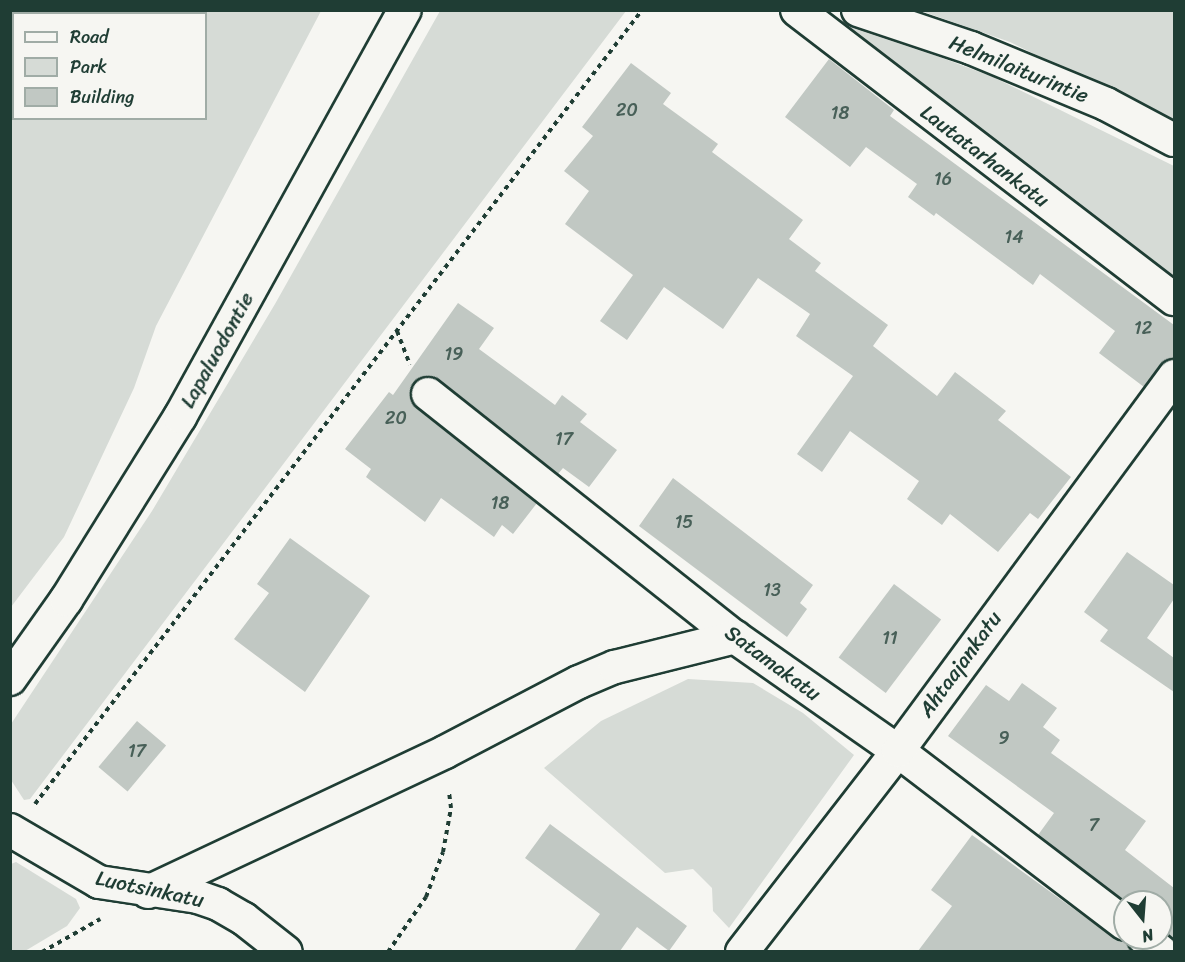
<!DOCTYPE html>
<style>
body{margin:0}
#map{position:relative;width:1185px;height:962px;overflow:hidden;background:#f6f6f2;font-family:Sriracha,sans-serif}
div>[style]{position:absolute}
.green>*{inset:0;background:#d6dbd6}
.building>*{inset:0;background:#c1c8c3;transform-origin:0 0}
.path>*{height:4px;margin-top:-2px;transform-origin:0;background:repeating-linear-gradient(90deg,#1f3d34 0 4.5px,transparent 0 9px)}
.roads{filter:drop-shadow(2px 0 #1f3d34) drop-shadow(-2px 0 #1f3d34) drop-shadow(0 2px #1f3d34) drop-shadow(0 -2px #1f3d34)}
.street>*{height:32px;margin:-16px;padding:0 16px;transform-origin:16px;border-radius:16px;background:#f6f6f2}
span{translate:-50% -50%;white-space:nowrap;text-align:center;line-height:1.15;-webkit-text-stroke:6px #f6f6f2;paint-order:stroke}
.number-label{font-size:18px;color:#486058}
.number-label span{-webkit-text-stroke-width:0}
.street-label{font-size:21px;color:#1f3d34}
.frame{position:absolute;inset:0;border:12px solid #1f3d34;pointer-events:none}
.legend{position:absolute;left:12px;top:12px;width:195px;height:108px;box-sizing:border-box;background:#f6f6f2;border:2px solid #a0aca6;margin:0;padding:8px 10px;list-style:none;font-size:18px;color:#1f3d34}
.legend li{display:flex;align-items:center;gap:12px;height:30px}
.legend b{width:30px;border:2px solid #a0aca6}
.north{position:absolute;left:1113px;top:890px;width:60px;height:60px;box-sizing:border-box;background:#f6f6f2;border:2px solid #a0aca6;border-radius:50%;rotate:163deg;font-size:16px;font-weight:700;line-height:24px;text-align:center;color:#1f3d34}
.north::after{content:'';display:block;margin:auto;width:21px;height:27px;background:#1f3d34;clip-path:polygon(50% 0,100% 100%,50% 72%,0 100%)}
</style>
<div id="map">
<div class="green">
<i style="clip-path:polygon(evenodd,11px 10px,321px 11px,156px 326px,134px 388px,64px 537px,11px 607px,11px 10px,14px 14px,206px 14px,206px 118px,14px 118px,14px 14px)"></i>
<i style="clip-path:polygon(440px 11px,626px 11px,30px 799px,24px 800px,11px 780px,11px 724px,152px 511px,275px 304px)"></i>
<i style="clip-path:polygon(921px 11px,1174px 11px,1174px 123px,1010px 42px)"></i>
<i style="clip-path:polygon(852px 24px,993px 77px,1174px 166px,1174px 280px,846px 31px)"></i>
<i style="clip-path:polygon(688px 679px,753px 683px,803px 713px,854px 755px,729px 928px,713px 911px,712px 888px,693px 869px,665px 873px,544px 768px,601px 721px)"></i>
<i style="clip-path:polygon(16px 862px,76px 899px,80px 908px,67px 926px,25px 951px,11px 951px,11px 864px)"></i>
</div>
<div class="building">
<i style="clip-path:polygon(829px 59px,894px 110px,890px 116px,1174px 325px,1174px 358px,1160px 365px,1144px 387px,1099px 353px,1115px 331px,1040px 274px,1033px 285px,936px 213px,934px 216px,908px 197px,917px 184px,866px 147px,850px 167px,785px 117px)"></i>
<i style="clip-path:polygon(631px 63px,671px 93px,663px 104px,718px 144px,712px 152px,803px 220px,789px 239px,821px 263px,815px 271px,888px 325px,873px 346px,937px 396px,955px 372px,1006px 411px,998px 420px,1071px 477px,1038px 519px,1030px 513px,998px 552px,950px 514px,942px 525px,907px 499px,919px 481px,850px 431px,822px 472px,797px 454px,853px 376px,796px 336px,810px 314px,758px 278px,723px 329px,664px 287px,627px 340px,600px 321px,633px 275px,565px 224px,589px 191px,564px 171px,593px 136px,582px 127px)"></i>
<i style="clip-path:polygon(458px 303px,494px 328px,479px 349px,555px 405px,562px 395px,587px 414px,580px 422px,617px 450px,589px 487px,563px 468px,558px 474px,439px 380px,430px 376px,414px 382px,410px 392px,417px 408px,537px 503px,513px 534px,502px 525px,494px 537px,441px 498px,425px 522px,366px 477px,371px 469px,345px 449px,389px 392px,393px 395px)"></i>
<i style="clip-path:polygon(673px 478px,813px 585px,800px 603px,807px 609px,787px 637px,639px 526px)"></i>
<i style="clip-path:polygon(290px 538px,370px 596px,305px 692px,234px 639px,269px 593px,257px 584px)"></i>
<i style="clip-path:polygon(1127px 552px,1174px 585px,1174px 599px,1147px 638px,1174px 658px,1174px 692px,1100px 641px,1108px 630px,1084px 612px)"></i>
<i style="left:894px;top:584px;width:59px;height:92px;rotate:37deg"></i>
<i style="clip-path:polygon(1022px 683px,1057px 708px,1043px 727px,1060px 740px,1051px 753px,1146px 821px,1125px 850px,1174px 888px,1174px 941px,1161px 929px,1161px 902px,1126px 902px,1038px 835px,1054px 813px,948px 736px,986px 685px,1009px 701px)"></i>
<i style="left:137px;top:721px;width:38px;height:60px;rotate:40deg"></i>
<i style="clip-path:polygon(550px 824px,687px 926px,669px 951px,637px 927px,620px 951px,574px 951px,600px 914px,525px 858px)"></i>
<i style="clip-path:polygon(972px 835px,1114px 938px,1127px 941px,1132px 951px,918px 951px,952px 906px,931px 890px)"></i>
</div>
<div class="path">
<i style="left:397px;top:331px;width:36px;rotate:69deg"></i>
<i style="left:35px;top:804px;width:999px;rotate:-52.6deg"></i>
<i style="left:42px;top:952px;width:67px;rotate:-29.6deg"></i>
<i style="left:388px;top:952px;width:67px;rotate:-55.4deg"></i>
<i style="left:426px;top:897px;width:48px;rotate:-69.3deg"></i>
<i style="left:443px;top:852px;width:45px;rotate:-79.7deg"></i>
<i style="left:451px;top:808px;width:17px;rotate:-97deg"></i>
</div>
<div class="roads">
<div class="street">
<i style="left:797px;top:10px;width:475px;rotate:37.5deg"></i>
<i style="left:858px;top:10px;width:119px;rotate:18.6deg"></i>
<i style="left:971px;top:48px;width:146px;rotate:22.5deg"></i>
<i style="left:1106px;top:104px;width:77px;rotate:27.9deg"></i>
<i style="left:428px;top:394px;width:392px;rotate:38.4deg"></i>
<i style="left:735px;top:637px;width:199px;rotate:35deg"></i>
<i style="left:898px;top:751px;width:285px;rotate:37.3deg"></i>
<i style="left:10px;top:679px;width:97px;rotate:-54.7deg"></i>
<i style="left:66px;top:600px;width:216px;rotate:-58.1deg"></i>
<i style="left:180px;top:417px;width:465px;rotate:-61.1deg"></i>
<i style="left:10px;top:830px;width:103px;rotate:30.3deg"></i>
<i style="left:99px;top:882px;width:100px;rotate:8.6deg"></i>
<i style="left:198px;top:897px;width:21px;rotate:19deg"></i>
<i style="left:218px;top:904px;width:30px;rotate:30deg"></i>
<i style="left:244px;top:919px;width:53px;rotate:38.2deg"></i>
<i style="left:148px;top:892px;width:328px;rotate:-25.2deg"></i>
<i style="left:445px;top:752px;width:151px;rotate:-27.6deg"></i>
<i style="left:579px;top:682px;width:39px;rotate:-23deg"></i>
<i style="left:615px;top:667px;width:124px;rotate:-14deg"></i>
<i style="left:1144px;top:938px;width:22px;rotate:39deg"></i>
<i style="left:742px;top:952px;width:254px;rotate:-52.2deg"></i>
<i style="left:898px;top:751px;width:466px;rotate:-53.6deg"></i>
</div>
</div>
<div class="number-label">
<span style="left:627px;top:110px">20</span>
<span style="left:840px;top:113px">18</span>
<span style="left:943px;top:179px">16</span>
<span style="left:1014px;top:237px">14</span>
<span style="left:1143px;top:328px">12</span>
<span style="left:454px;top:354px">19</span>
<span style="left:396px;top:418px">20</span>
<span style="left:564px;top:439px">17</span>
<span style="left:500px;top:503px">18</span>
<span style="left:684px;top:522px">15</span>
<span style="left:772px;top:590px">13</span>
<span style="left:890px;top:638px">11</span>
<span style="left:1004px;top:738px">9</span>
<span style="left:137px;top:751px">17</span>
<span style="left:1094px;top:825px">7</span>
</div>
<div class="street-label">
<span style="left:1019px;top:69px;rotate:22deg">Helmilaiturintie</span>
<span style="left:985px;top:156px;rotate:37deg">Lautatarhankatu</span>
<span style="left:217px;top:350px;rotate:-61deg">Lapaluodontie</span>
<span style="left:773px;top:663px;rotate:36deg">Satamakatu</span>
<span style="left:960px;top:664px;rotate:-54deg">Ahtaajankatu</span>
<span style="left:150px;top:889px;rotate:12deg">Luotsinkatu</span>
</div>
<div class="frame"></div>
<ul class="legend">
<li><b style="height:8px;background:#f6f6f2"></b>Road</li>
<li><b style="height:16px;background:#d6dbd6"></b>Park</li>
<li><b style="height:16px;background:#c1c8c3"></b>Building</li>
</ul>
<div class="north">N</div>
</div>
